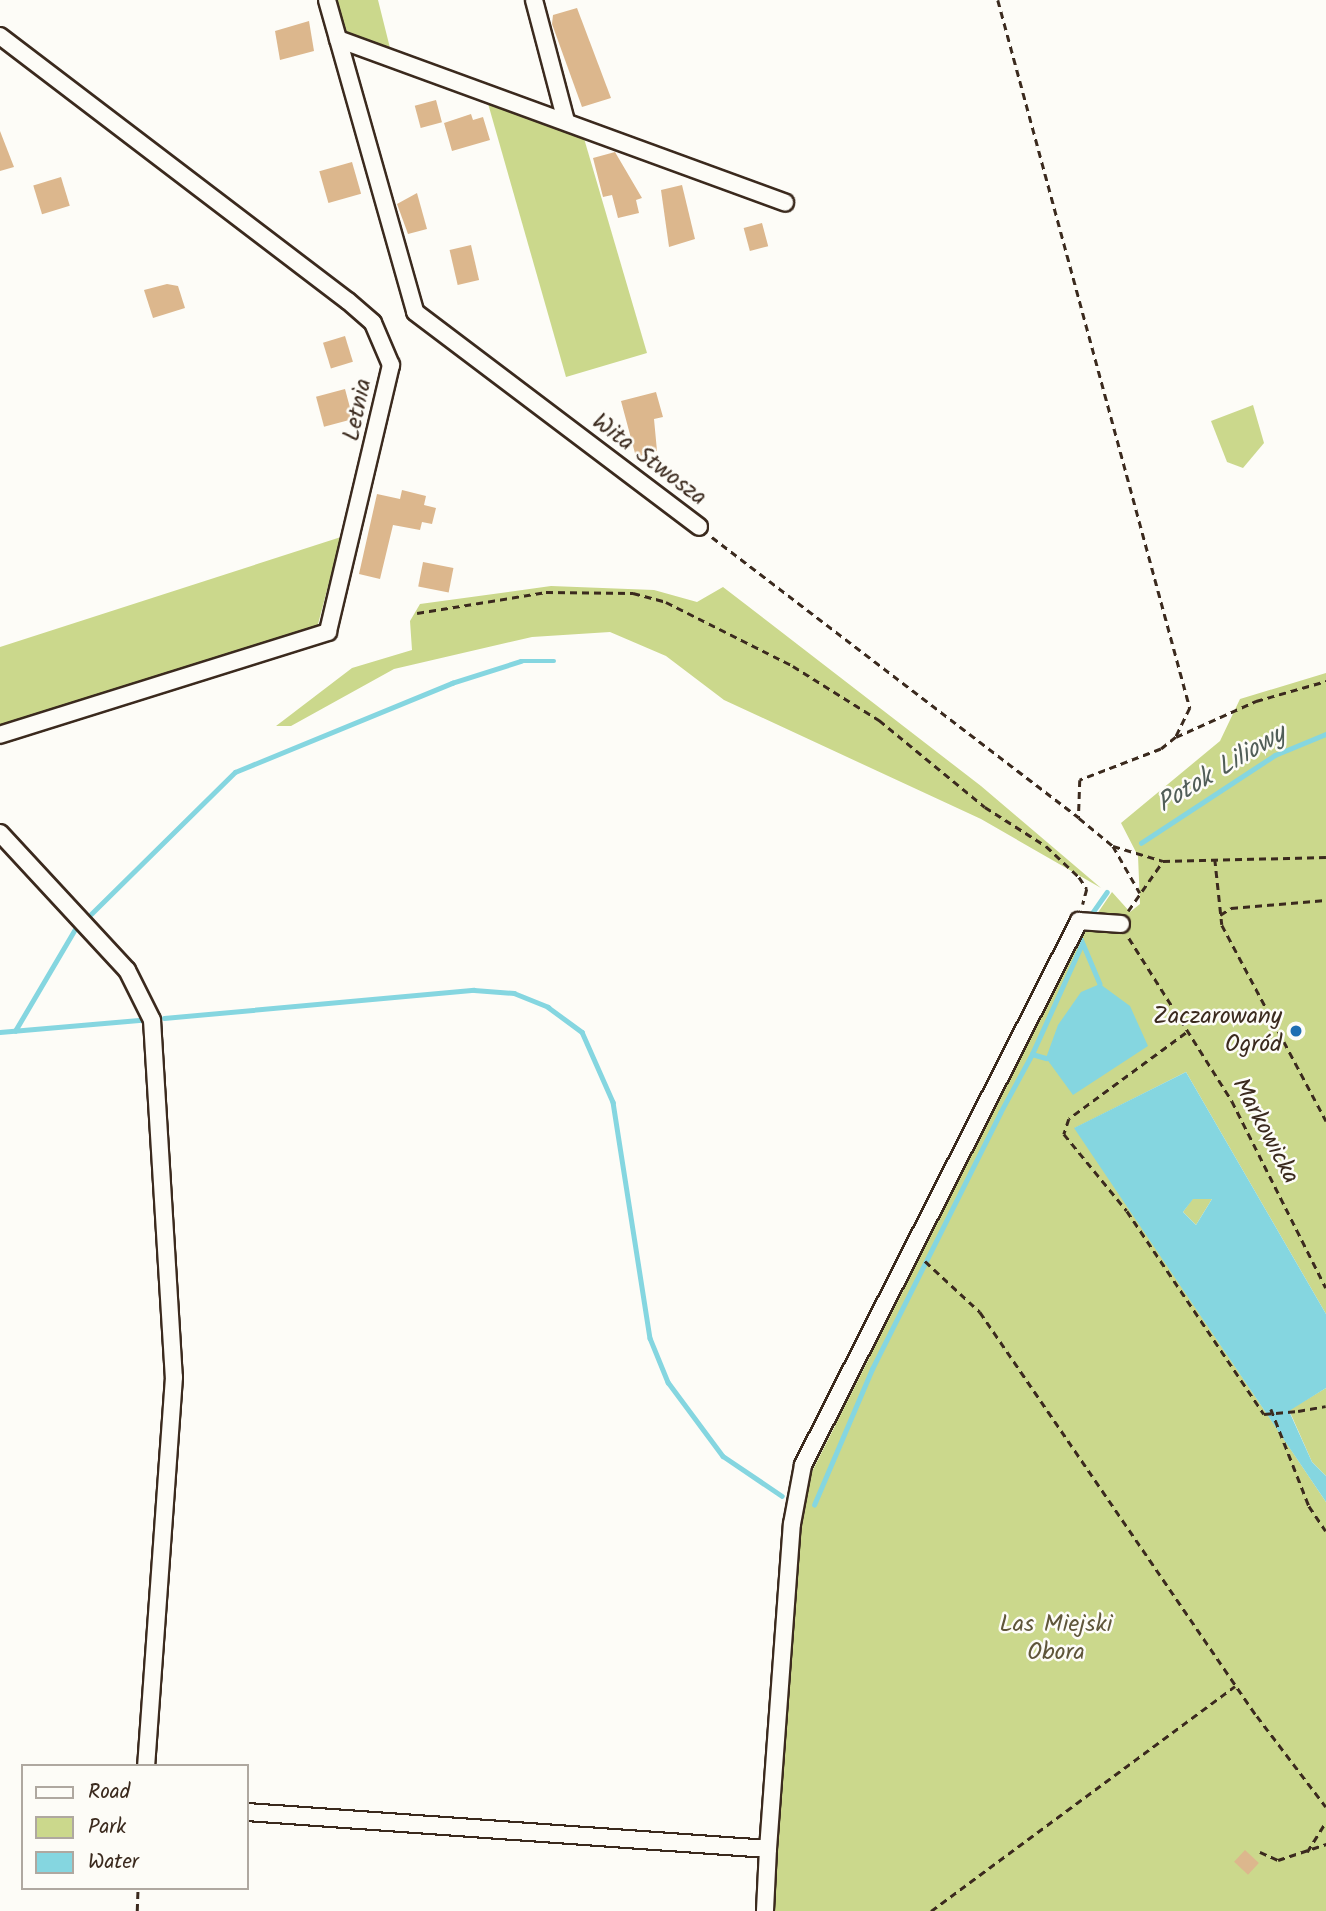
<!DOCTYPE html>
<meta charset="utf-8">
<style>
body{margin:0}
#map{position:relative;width:1326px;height:1911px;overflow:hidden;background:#fdfcf7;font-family:Kalam,sans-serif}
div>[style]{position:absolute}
.green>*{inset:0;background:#cbd88c}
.water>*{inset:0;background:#85d6e0}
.stream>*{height:4.5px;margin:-2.25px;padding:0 2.25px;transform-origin:2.25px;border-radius:2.25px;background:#85d6e0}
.building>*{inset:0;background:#dcb78d;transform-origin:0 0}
.path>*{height:2.5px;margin-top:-1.25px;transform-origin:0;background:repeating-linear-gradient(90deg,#3b2a1e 0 7px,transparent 0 12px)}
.roads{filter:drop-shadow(2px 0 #3b2a1e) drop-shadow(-2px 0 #3b2a1e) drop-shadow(0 2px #3b2a1e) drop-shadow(0 -2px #3b2a1e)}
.minor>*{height:16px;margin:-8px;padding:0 8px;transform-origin:8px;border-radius:8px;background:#fdfcf7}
.path-bridge>*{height:2.5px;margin-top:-1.25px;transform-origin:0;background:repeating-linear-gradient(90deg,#3b2a1e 0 7px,transparent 0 12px)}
.dots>*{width:19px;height:19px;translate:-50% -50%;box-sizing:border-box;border:4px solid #fdfcf7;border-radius:50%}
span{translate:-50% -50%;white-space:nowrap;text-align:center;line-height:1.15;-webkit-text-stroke:5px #fdfcf7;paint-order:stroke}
.street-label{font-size:24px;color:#3b2a1e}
.poi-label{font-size:24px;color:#3b2a1e}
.right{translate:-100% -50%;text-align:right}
.park-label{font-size:24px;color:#5f563a}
.water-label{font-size:26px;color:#515e58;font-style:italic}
.legend{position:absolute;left:21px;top:1764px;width:228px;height:126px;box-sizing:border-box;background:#fdfcf7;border:2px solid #afa8a0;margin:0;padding:9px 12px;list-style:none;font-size:21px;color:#3b2a1e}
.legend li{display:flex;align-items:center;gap:14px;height:35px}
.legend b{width:35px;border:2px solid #afa8a0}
</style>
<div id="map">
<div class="green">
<i style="clip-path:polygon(331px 0,378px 0,391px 52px,340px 28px)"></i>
<i style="clip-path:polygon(487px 100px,583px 135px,647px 353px,566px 377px)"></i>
<i style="clip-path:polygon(1253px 405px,1264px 443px,1243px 468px,1227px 462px,1211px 421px)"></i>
<i style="clip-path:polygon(341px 537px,317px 628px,0 727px,0 647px)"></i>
<i style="clip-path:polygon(551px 586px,654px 590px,697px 602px,723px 587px,981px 786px,1101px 888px,981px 819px,724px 700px,666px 656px,610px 632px,532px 637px,394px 669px,291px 726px,276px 726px,352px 668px,412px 650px,410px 621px,420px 604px)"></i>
<i style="clip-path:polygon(1326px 673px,1326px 1314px,1186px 1072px,1075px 1128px,1326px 1502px,1326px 1911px,774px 1911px,789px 1517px,1082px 936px,1112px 892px,1130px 912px,1140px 904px,1138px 856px,1121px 823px,1220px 741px,1240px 699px)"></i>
<i style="clip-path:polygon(1193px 1198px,1212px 1199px,1196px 1225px,1183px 1212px)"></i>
<i style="clip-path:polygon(1326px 1388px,1326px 1476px,1312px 1462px,1289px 1410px)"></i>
</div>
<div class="water">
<i style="clip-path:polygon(1100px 984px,1130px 1006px,1148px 1046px,1073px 1095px,1046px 1058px,1058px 1025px,1081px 992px)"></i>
<i style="clip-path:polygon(evenodd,1186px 1072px,1326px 1314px,1326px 1388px,1289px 1411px,1312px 1462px,1326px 1476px,1326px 1502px,1074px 1128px,1186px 1072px,1193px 1199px,1212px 1199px,1196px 1225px,1183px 1212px,1193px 1199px)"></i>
</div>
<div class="stream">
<i style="left:1141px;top:843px;width:160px;rotate:-33.3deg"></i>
<i style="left:1275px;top:755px;width:55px;rotate:-22.4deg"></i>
<i style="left:91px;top:914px;width:202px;rotate:-44.6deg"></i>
<i style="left:235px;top:772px;width:235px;rotate:-22.3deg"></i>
<i style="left:452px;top:683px;width:72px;rotate:-17.7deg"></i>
<i style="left:521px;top:661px;width:33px"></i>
<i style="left:1090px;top:916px;width:29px;rotate:-55deg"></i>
<i style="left:1079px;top:934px;width:54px;rotate:67.2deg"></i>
<i style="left:164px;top:1018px;width:311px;rotate:-5.2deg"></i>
<i style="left:474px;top:990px;width:40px;rotate:4.3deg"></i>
<i style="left:514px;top:993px;width:37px;rotate:22deg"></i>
<i style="left:548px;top:1007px;width:42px;rotate:36.3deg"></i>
<i style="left:582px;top:1032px;width:77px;rotate:66.1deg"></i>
<i style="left:613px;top:1102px;width:239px;rotate:81.1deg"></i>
<i style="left:650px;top:1338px;width:48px;rotate:67.8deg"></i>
<i style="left:668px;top:1382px;width:92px;rotate:53.4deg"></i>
<i style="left:723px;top:1456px;width:71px;rotate:34.1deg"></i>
<i style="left:15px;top:1031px;width:118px;rotate:-59.5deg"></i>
<i style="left:0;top:1032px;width:142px;rotate:-4.9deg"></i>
<i style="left:1032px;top:1054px;width:121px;rotate:-65.6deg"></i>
<i style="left:814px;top:1505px;width:148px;rotate:-66.9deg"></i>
<i style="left:872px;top:1369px;width:286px;rotate:-63.4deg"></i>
<i style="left:1000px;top:1113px;width:67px;rotate:-61.5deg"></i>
<i style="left:1032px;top:1054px;width:15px;rotate:16deg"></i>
</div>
<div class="building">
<i style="clip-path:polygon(577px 8px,611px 98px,582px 107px,552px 24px,553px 15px)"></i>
<i style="clip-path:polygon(309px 21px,314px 51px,280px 60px,275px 31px)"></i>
<i style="left:436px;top:100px;width:23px;height:22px;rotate:75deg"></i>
<i style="clip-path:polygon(471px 114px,473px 120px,483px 117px,490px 140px,452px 151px,444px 123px)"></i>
<i style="clip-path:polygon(0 131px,14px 167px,0 171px)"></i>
<i style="clip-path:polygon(615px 152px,642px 198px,636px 200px,639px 213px,618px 218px,612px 195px,603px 197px,593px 158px)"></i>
<i style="left:352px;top:162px;width:33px;height:34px;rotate:74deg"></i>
<i style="left:61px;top:177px;width:30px;height:29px;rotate:73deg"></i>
<i style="clip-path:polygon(682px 185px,695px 239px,669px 247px,661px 190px)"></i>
<i style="clip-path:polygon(417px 193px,427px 229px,408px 234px,397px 204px)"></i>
<i style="left:762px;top:223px;width:24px;height:19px;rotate:75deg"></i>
<i style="left:471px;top:245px;width:36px;height:22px;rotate:77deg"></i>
<i style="clip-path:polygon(167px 284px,178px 286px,185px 308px,153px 318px,144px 290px)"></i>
<i style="left:345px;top:336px;width:27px;height:23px;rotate:73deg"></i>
<i style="left:345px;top:389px;width:31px;height:30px;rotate:75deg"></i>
<i style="clip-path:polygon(656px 392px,663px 417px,654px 419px,657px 451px,636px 457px,621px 401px)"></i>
<i style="clip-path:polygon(402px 490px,426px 496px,424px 505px,436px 508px,432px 524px,422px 522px,420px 530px,393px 525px,380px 579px,359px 574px,377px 494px,400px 499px)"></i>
<i style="left:423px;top:562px;width:31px;height:25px;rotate:11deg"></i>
<i style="left:1245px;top:1850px;width:19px;height:16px;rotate:43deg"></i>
</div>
<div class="path">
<i style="left:998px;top:0;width:734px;rotate:74.83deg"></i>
<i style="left:1190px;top:708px;width:32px;rotate:116deg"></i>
<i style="left:1176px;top:737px;width:19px;rotate:141deg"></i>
<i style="left:1161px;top:749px;width:87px;rotate:159.1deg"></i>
<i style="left:1080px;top:780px;width:38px;rotate:92deg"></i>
<i style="left:712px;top:537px;width:462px;rotate:37.4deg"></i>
<i style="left:1079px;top:818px;width:44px;rotate:39.5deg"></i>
<i style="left:1113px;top:846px;width:54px;rotate:60.1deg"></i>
<i style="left:417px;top:613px;width:131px;rotate:-9.2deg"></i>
<i style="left:546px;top:592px;width:87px;rotate:0.7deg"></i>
<i style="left:633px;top:593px;width:34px;rotate:15deg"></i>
<i style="left:666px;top:602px;width:142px;rotate:26.7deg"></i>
<i style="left:793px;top:666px;width:102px;rotate:32.1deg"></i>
<i style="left:879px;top:720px;width:137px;rotate:39.4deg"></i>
<i style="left:985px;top:807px;width:72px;rotate:32.6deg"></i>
<i style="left:1046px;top:846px;width:45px;rotate:43.2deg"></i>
<i style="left:1079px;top:877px;width:14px;rotate:56deg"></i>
<i style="left:1087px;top:889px;width:16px;rotate:105deg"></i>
<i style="left:1176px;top:737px;width:88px;rotate:-24.2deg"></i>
<i style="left:1256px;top:701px;width:73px;rotate:-15.9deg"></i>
<i style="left:1113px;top:846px;width:52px;rotate:16.7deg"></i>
<i style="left:1163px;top:861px;width:163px;rotate:-1.4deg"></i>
<i style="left:1215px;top:859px;width:66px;rotate:83.9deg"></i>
<i style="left:1222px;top:925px;width:222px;rotate:62deg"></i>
<i style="left:1128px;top:911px;width:61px;rotate:-55deg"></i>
<i style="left:1220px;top:915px;width:13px;rotate:-32deg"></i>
<i style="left:1231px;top:908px;width:95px;rotate:-4.8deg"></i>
<i style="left:1129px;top:938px;width:193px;rotate:57.7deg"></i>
<i style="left:1232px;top:1101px;width:209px;rotate:63.3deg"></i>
<i style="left:1186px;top:1033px;width:145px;rotate:143.7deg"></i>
<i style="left:1069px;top:1119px;width:16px;rotate:108deg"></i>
<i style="left:1064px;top:1134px;width:99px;rotate:50.7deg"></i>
<i style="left:1127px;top:1211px;width:245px;rotate:56deg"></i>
<i style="left:925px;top:1261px;width:75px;rotate:42.8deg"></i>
<i style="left:980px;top:1312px;width:490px;rotate:55.6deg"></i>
<i style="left:1257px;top:1716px;width:114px;rotate:52.8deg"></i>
<i style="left:1271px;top:1409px;width:104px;rotate:68.6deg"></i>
<i style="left:1309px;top:1506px;width:30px;rotate:56deg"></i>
<i style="left:1298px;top:1411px;width:28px;rotate:-10deg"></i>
<i style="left:1260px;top:1852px;width:20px;rotate:24deg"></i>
<i style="left:1278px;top:1860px;width:51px;rotate:-18.4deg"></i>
<i style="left:1307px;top:1852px;width:36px;rotate:-58deg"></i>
<i style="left:137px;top:1911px;width:23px;rotate:-88deg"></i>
<i style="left:931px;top:1911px;width:378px;rotate:-36.5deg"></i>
</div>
<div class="roads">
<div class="minor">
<i style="left:327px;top:0;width:324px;rotate:74.2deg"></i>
<i style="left:415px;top:312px;width:356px;rotate:37.1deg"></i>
<i style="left:534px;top:0;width:125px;rotate:75.2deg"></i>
<i style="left:0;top:36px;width:437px;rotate:37.3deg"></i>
<i style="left:348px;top:301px;width:33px;rotate:41deg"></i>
<i style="left:373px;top:323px;width:46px;rotate:66.8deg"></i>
<i style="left:391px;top:365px;width:274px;rotate:103.3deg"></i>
<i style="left:328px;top:632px;width:344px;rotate:162.6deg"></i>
<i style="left:338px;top:39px;width:476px;rotate:20.1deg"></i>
<i style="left:0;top:833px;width:187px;rotate:47.2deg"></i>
<i style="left:127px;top:970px;width:56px;rotate:63.4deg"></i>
<i style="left:152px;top:1020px;width:358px;rotate:86.5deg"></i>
<i style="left:174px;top:1377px;width:390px;rotate:94.1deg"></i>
<i style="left:247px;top:1812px;width:522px;rotate:4.06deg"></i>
<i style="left:768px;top:1849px;width:62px;rotate:92.8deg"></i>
<i style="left:768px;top:1849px;width:326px;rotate:-85.8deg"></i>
<i style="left:792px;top:1524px;width:60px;rotate:-79.4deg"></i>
<i style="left:803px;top:1465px;width:610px;rotate:-63.1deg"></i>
<i style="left:1079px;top:921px;width:42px;rotate:4.1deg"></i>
</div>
</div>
<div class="path-bridge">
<i style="left:1264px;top:1414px;width:34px;rotate:-5deg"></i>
</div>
<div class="dots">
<i style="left:1296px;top:1031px;background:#1f6fb2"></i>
</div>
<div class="street-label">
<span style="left:358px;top:410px;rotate:-78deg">Letnia</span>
<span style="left:649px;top:460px;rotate:37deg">Wita Stwosza</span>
<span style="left:1265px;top:1131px;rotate:62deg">Markowicka</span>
</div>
<div class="poi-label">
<span class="right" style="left:1282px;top:1031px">Zaczarowany<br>Ogród</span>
</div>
<div class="park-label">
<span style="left:1056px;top:1639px">Las Miejski<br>Obora</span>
</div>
<div class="water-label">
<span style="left:1222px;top:770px;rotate:-31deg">Potok Liliowy</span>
</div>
<ul class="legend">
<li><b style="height:9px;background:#fdfcf7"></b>Road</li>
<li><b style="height:19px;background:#cbd88c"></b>Park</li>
<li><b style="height:19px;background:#85d6e0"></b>Water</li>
</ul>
</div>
